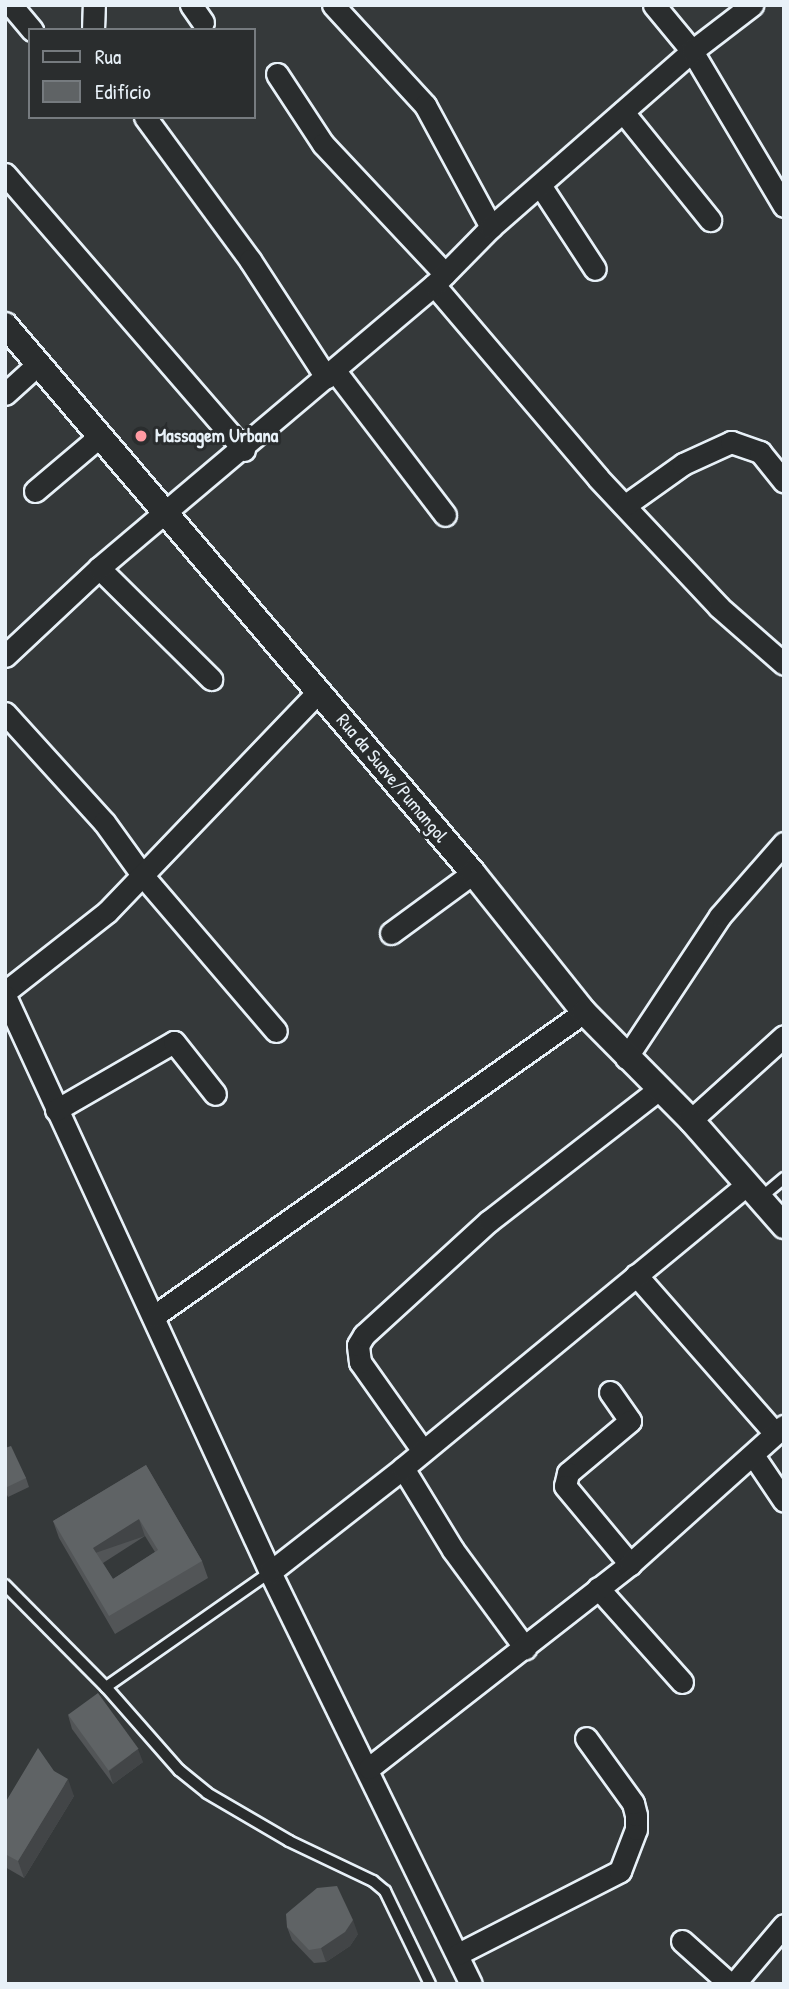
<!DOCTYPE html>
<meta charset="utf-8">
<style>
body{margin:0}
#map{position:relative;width:789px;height:1989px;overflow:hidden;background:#35393a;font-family:"Patrick Hand",sans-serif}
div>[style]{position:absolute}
.roads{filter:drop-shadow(2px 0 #e8f1f8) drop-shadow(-2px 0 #e8f1f8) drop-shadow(0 2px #e8f1f8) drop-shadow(0 -2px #e8f1f8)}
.service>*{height:10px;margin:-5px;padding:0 5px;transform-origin:5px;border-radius:5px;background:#2a2d2e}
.minor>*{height:21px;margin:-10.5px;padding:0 10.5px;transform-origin:10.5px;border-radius:10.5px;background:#2a2d2e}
.tertiary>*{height:24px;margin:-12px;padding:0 12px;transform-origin:12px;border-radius:12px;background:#2a2d2e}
.wall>*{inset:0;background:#525557}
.shaded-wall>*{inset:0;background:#424547;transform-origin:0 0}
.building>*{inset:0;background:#5f6365;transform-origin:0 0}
.dots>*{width:19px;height:19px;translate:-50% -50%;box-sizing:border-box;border:4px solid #2a2d2e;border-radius:50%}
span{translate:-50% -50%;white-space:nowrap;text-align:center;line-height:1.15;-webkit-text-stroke:6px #2a2d2e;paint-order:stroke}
.poi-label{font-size:19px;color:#e8f1f8;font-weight:700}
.left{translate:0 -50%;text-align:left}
.street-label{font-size:19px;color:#e8f1f8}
.frame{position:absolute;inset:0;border:7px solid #e8f1f8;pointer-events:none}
.legend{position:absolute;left:28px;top:28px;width:228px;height:91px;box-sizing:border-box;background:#2a2d2e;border:2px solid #767b7f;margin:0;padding:9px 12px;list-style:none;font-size:21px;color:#e8f1f8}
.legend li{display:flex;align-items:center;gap:14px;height:35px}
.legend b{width:35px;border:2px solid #767b7f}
</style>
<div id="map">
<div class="roads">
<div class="service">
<i style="left:759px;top:1199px;width:33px;rotate:-40deg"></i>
<i style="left:5px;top:1585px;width:144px;rotate:45.3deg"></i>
<i style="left:106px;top:1687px;width:111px;rotate:48.7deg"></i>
<i style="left:179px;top:1770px;width:36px;rotate:39deg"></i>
<i style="left:207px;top:1793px;width:95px;rotate:30.3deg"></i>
<i style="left:289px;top:1841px;width:93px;rotate:25.5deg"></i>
<i style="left:373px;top:1881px;width:16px;rotate:40deg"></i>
<i style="left:385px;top:1891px;width:103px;rotate:64.2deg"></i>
<i style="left:106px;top:1687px;width:200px;rotate:-35deg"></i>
</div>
<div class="minor">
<i style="left:11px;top:5px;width:33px;rotate:50deg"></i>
<i style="left:191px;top:5px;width:21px;rotate:55deg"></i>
<i style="left:333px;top:5px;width:136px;rotate:47.4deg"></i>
<i style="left:425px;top:105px;width:139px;rotate:61.6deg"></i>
<i style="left:654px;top:5px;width:60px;rotate:50.4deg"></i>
<i style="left:692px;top:51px;width:180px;rotate:59.3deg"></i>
<i style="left:93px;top:30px;width:25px;rotate:-88deg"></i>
<i style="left:277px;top:74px;width:84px;rotate:56.7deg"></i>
<i style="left:323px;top:144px;width:178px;rotate:46.8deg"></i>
<i style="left:623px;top:112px;width:139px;rotate:51.1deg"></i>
<i style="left:145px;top:117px;width:177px;rotate:53.7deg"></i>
<i style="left:250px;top:260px;width:140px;rotate:57deg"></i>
<i style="left:5px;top:174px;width:365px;rotate:49.1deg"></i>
<i style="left:540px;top:185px;width:100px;rotate:56.8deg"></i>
<i style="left:434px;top:285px;width:253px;rotate:49.6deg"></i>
<i style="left:598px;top:478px;width:177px;rotate:46.8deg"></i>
<i style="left:719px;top:607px;width:86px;rotate:41.2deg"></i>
<i style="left:335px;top:371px;width:181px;rotate:52.6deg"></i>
<i style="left:5px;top:394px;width:43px;rotate:-42.2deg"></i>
<i style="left:35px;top:491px;width:84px;rotate:-40.2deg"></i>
<i style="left:627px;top:504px;width:69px;rotate:-35.5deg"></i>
<i style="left:683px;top:464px;width:53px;rotate:-24.6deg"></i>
<i style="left:731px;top:442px;width:31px;rotate:19deg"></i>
<i style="left:760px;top:452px;width:38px;rotate:51deg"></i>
<i style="left:99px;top:568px;width:158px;rotate:44.7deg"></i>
<i style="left:5px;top:656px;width:129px;rotate:-43.1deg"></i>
<i style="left:99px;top:568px;width:439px;rotate:-40.2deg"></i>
<i style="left:434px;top:285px;width:81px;rotate:-45.5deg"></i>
<i style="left:491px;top:227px;width:267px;rotate:-41.2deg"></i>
<i style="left:692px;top:51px;width:76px;rotate:-37.5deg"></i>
<i style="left:5px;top:713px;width:147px;rotate:47.8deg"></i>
<i style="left:104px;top:822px;width:67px;rotate:54.2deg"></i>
<i style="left:143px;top:876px;width:204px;rotate:49.4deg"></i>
<i style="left:391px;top:933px;width:102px;rotate:-36.2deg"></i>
<i style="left:5px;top:992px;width:130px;rotate:-38.1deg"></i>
<i style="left:107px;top:912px;width:305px;rotate:-46.2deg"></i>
<i style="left:5px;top:996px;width:634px;rotate:65.29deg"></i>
<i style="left:270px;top:1572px;width:458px;rotate:64deg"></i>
<i style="left:626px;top:1058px;width:170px;rotate:-56.5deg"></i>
<i style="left:720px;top:916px;width:97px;rotate:-48.8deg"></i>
<i style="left:56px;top:1110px;width:136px;rotate:-30deg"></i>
<i style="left:174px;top:1042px;width:66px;rotate:51.7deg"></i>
<i style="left:691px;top:1120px;width:125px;rotate:-42.1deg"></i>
<i style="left:636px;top:1275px;width:210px;rotate:48.7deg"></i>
<i style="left:154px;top:1316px;width:527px;rotate:-35.26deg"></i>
<i style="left:610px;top:1392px;width:35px;rotate:55deg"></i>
<i style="left:630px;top:1421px;width:81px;rotate:140deg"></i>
<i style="left:568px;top:1473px;width:13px;rotate:103deg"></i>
<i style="left:565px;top:1486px;width:102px;rotate:50.2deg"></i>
<i style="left:423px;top:1451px;width:109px;rotate:-125.3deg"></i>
<i style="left:360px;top:1362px;width:17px;rotate:-97deg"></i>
<i style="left:358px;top:1345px;width:12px;rotate:-59deg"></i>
<i style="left:364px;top:1335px;width:169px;rotate:-42.4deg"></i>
<i style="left:489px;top:1221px;width:215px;rotate:-37.8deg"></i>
<i style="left:753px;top:1455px;width:55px;rotate:56deg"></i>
<i style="left:403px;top:1468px;width:96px;rotate:58.6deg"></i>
<i style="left:453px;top:1550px;width:122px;rotate:53.7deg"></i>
<i style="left:270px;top:1572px;width:169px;rotate:-38deg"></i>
<i style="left:403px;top:1468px;width:445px;rotate:-39.5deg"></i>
<i style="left:598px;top:1588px;width:126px;rotate:48.2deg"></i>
<i style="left:369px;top:1768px;width:331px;rotate:-38deg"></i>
<i style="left:630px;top:1564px;width:207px;rotate:-41.9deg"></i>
<i style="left:682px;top:1941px;width:64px;rotate:41.9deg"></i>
<i style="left:458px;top:1954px;width:182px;rotate:-27.1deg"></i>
<i style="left:620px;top:1871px;width:45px;rotate:-69.1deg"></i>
<i style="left:636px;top:1829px;width:14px;rotate:-90deg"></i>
<i style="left:636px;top:1815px;width:12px;rotate:-104deg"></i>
<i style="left:633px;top:1803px;width:80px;rotate:-125.9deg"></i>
<i style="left:734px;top:1984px;width:77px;rotate:-49.7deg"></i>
</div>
<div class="tertiary">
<i style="left:5px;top:325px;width:721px;rotate:49.5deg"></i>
<i style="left:473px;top:873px;width:178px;rotate:51.4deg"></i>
<i style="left:584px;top:1012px;width:152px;rotate:45.3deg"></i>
<i style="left:691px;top:1120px;width:141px;rotate:48.7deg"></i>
</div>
</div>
<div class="wall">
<i style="clip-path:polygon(5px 1448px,26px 1478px,29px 1487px,8px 1497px,5px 1491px)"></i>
<i style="clip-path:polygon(evenodd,146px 1465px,202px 1561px,208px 1578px,115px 1634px,59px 1538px,53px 1521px,146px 1465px,145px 1536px,155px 1552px,113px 1579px,103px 1563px,145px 1536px)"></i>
<i style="clip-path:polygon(68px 1715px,143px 1762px,113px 1784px,72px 1729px)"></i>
<i style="clip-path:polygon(54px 1771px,74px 1796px,24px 1878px,5px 1867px,5px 1803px)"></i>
<i style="clip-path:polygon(287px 1927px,358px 1934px,350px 1946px,326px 1962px,314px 1963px,292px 1940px)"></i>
</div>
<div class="shaded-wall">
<i style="left:139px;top:1519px;width:18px;height:54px;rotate:71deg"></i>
<i style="clip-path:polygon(138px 1749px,143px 1762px,113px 1784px,109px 1771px)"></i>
<i style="clip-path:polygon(68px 1779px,74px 1796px,24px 1878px,18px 1861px)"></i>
<i style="clip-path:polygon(353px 1920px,358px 1934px,350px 1946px,326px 1962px,321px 1948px)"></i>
</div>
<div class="building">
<i style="clip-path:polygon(11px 1446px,26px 1478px,5px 1488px,5px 1448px)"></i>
<i style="clip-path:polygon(evenodd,146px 1465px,202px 1561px,109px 1616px,53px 1521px,146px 1465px,139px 1519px,158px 1550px,113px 1579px,93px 1548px,139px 1519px)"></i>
<i style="left:98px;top:1693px;width:69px;height:37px;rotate:54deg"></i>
<i style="clip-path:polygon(38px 1748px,54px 1771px,68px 1779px,18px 1861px,5px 1854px,5px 1803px)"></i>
<i style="clip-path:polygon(337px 1886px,353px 1920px,345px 1932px,321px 1948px,309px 1950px,287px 1927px,286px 1914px,317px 1888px)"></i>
</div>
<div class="dots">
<i style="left:141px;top:436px;background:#ff9aa2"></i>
</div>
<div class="poi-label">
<span class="left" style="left:155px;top:436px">Massagem Urbana</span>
</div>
<div class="street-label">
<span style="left:392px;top:778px;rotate:50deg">Rua da Suave/Pumangol</span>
</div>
<div class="frame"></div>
<ul class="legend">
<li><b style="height:9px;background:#2a2d2e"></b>Rua</li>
<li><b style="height:19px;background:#5f6365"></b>Edifício</li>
</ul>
</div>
